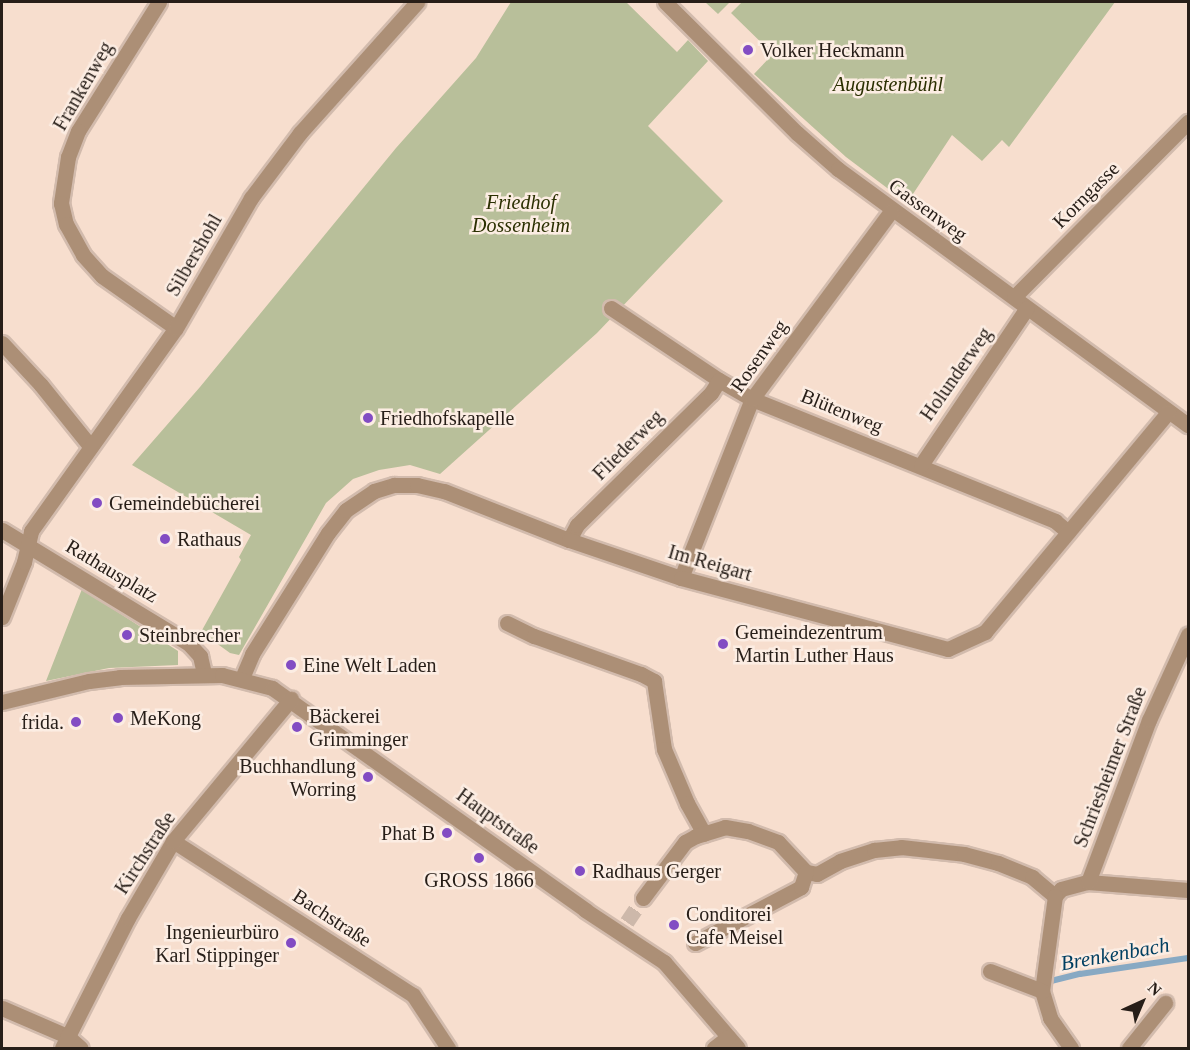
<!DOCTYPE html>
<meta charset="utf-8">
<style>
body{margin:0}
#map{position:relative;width:1190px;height:1050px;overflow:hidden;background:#f7dece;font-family:Georgia,serif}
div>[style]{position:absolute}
.green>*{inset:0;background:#b8bf9a}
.stream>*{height:6px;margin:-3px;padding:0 3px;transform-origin:3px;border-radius:3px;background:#88a9c3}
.street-tunnel>*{height:15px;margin-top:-7.5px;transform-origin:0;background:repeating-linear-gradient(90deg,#cdb8aa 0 15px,transparent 0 23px)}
.roads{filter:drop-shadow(2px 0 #d2bbad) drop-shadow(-2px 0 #d2bbad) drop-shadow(0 2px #d2bbad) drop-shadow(0 -2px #d2bbad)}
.street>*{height:15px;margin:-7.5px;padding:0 7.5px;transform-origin:7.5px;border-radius:7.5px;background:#ac8f76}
.dots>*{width:16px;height:16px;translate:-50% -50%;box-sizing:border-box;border:3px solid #fcede3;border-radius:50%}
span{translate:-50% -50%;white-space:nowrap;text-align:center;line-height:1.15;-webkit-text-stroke:5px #fcede3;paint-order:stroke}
.poi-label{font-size:20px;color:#271e18}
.left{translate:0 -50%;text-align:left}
.right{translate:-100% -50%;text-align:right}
.park-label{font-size:20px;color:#2a2f01;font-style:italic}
.street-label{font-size:20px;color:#271e18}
.water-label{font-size:21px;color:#003f61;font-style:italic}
.frame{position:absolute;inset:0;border:3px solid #271e18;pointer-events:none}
.north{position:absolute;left:1112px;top:972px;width:60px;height:60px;-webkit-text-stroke:4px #fcede3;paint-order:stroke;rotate:44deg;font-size:16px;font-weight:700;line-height:24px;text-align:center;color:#271e18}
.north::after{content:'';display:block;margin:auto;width:21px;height:27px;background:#271e18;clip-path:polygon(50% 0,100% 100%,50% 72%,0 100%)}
</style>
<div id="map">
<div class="green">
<i style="clip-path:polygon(511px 2px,626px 2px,677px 52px,688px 40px,708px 61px,648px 126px,723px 201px,597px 333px,440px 474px,410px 465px,379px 470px,353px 479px,326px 503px,239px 655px,230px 653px,201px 632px,241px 560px,239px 557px,251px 535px,132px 465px,200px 387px,396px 148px,476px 58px)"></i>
<i style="clip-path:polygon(705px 2px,730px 2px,718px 14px)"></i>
<i style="clip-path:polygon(742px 2px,1115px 2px,1009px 147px,1002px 140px,982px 161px,952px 135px,907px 203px,846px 157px,754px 74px,773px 54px,731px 13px)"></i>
<i style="clip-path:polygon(82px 589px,178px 651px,178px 665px,109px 668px,46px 681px)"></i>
</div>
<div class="stream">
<i style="left:1047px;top:982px;width:34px;rotate:-14deg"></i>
<i style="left:1080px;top:974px;width:109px;rotate:-8.4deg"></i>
</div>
<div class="street-tunnel">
<i style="left:627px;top:922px;width:29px;rotate:-56deg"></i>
</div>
<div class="roads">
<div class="street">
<i style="left:159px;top:2px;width:152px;rotate:122.1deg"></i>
<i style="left:78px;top:131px;width:28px;rotate:111deg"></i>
<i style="left:68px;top:157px;width:47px;rotate:98.7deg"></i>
<i style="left:61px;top:203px;width:22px;rotate:77deg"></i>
<i style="left:66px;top:224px;width:35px;rotate:61deg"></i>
<i style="left:83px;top:255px;width:28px;rotate:48deg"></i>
<i style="left:102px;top:276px;width:90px;rotate:35.1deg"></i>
<i style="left:665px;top:2px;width:186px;rotate:44.8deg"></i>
<i style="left:797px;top:133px;width:55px;rotate:41.3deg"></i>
<i style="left:838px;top:169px;width:434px;rotate:36.2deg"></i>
<i style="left:1014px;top:297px;width:247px;rotate:-45.2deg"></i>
<i style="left:611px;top:308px;width:130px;rotate:33.7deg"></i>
<i style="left:719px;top:380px;width:38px;rotate:30deg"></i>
<i style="left:752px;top:399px;width:327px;rotate:21.9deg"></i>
<i style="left:1055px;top:521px;width:17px;rotate:40deg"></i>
<i style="left:2px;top:343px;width:57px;rotate:47.1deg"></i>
<i style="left:41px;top:385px;width:78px;rotate:51.2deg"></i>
<i style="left:921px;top:465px;width:189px;rotate:-56deg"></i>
<i style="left:2px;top:530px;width:218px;rotate:31.3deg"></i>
<i style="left:188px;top:643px;width:18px;rotate:47deg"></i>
<i style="left:200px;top:656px;width:18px;rotate:77deg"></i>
<i style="left:569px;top:540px;width:17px;rotate:-62deg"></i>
<i style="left:577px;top:525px;width:188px;rotate:-44.6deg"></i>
<i style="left:711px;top:393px;width:15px;rotate:-58deg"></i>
<i style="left:681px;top:578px;width:193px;rotate:-68.4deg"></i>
<i style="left:752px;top:399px;width:234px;rotate:-53.5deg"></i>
<i style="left:2px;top:617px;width:59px;rotate:-68.2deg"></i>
<i style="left:24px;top:562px;width:32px;rotate:-77deg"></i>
<i style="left:31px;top:531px;width:249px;rotate:-54.5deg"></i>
<i style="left:176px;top:328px;width:150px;rotate:-60deg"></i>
<i style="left:251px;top:198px;width:81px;rotate:-53deg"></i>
<i style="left:300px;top:133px;width:176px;rotate:-48.2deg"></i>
<i style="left:507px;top:623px;width:30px;rotate:26deg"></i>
<i style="left:534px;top:636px;width:114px;rotate:19.6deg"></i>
<i style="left:641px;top:674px;width:15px;rotate:28deg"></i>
<i style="left:654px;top:681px;width:69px;rotate:81.6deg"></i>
<i style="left:664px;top:749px;width:59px;rotate:66.9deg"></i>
<i style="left:687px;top:803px;width:35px;rotate:61deg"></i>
<i style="left:242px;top:678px;width:26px;rotate:-67deg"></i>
<i style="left:252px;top:654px;width:143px;rotate:-57.9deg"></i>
<i style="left:328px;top:533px;width:29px;rotate:-52deg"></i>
<i style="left:346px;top:510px;width:34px;rotate:-34deg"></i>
<i style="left:374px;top:491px;width:21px;rotate:-17deg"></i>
<i style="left:394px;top:485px;width:23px"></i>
<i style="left:417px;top:485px;width:28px;rotate:13deg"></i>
<i style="left:444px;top:491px;width:134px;rotate:21.4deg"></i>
<i style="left:569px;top:540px;width:118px;rotate:18.7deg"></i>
<i style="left:681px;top:578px;width:276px;rotate:14.9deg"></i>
<i style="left:948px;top:649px;width:41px;rotate:-24.7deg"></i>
<i style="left:985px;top:632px;width:286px;rotate:-50.2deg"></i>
<i style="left:2px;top:702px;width:89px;rotate:-13.6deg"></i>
<i style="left:89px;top:681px;width:31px;rotate:-7deg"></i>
<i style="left:120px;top:677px;width:102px;rotate:-1.1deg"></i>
<i style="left:222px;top:675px;width:52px;rotate:14.6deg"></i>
<i style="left:272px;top:688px;width:384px;rotate:35.3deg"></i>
<i style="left:585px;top:910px;width:95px;rotate:33.4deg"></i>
<i style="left:664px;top:962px;width:113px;rotate:49.3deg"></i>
<i style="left:173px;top:841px;width:285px;rotate:32.7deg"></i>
<i style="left:413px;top:995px;width:64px;rotate:56.6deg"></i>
<i style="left:806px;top:872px;width:11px;rotate:10deg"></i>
<i style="left:817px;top:874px;width:26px;rotate:-29deg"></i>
<i style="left:840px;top:861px;width:36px;rotate:-18deg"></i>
<i style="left:874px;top:850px;width:27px;rotate:-6deg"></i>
<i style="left:901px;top:847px;width:63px;rotate:6.3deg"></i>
<i style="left:964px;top:854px;width:35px;rotate:15deg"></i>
<i style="left:998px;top:863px;width:37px;rotate:22deg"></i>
<i style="left:1032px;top:877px;width:30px;rotate:40deg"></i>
<i style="left:1088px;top:882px;width:100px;rotate:4.6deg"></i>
<i style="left:1055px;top:896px;width:9px;rotate:-49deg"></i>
<i style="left:1061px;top:889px;width:28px;rotate:-15deg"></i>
<i style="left:1088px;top:882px;width:173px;rotate:-69.4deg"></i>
<i style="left:1149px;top:720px;width:94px;rotate:-65.4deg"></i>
<i style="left:1055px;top:896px;width:96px;rotate:97.8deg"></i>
<i style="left:1042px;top:991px;width:28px;rotate:73deg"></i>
<i style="left:1050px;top:1018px;width:37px;rotate:55deg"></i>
<i style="left:643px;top:898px;width:70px;rotate:-53.1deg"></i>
<i style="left:685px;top:842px;width:13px;rotate:-29deg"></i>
<i style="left:696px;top:836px;width:30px;rotate:-17deg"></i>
<i style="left:725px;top:827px;width:23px;rotate:10deg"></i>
<i style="left:748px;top:831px;width:32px;rotate:20deg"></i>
<i style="left:778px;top:842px;width:41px;rotate:47deg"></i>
<i style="left:695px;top:943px;width:120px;rotate:-27.8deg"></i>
<i style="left:801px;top:887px;width:16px;rotate:-72deg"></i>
<i style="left:990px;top:971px;width:56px;rotate:21deg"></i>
<i style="left:2px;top:1008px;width:71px;rotate:23.3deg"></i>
<i style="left:67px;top:1036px;width:18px;rotate:41deg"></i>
<i style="left:62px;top:1048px;width:146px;rotate:-63.1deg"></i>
<i style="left:128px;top:918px;width:89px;rotate:-59.7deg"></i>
<i style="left:173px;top:841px;width:185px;rotate:-50.3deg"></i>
<i style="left:714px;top:1048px;width:18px;rotate:-38deg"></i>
<i style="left:1129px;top:1048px;width:58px;rotate:-51.3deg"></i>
</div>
</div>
<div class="dots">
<i style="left:748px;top:50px;background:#824cc3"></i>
<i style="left:368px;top:418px;background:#824cc3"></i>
<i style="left:97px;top:503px;background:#824cc3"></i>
<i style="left:165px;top:539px;background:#824cc3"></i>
<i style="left:127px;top:635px;background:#824cc3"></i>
<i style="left:723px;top:644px;background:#824cc3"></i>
<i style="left:291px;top:665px;background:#824cc3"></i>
<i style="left:118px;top:718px;background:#824cc3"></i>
<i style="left:76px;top:722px;background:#824cc3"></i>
<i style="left:297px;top:727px;background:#824cc3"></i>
<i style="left:368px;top:777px;background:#824cc3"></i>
<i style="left:447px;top:833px;background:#824cc3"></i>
<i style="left:479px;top:858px;background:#824cc3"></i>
<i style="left:580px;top:871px;background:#824cc3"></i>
<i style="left:674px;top:925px;background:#824cc3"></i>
<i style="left:291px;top:943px;background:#824cc3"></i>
</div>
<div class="poi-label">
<span class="left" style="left:760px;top:50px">Volker Heckmann</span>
<span class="left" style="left:380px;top:418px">Friedhofskapelle</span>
<span class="left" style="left:109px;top:503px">Gemeindebücherei</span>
<span class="left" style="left:177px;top:539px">Rathaus</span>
<span class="left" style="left:735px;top:644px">Gemeindezentrum<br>Martin Luther Haus</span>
<span class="left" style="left:139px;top:635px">Steinbrecher</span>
<span class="left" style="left:303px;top:665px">Eine Welt Laden</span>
<span class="left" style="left:309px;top:728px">Bäckerei<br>Grimminger</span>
<span class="left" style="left:130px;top:718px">MeKong</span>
<span class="right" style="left:64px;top:722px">frida.</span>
<span class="right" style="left:356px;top:778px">Buchhandlung<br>Worring</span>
<span class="right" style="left:435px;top:833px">Phat B</span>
<span class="left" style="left:592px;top:871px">Radhaus Gerger</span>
<span style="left:479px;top:880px">GROSS 1866</span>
<span class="left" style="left:686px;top:926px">Conditorei<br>Cafe Meisel</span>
<span class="right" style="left:279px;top:944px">Ingenieurbüro<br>Karl Stippinger</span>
</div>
<div class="park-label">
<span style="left:888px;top:84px">Augustenbühl</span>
<span style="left:521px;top:214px">Friedhof<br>Dossenheim</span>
</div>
<div class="street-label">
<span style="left:83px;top:86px;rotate:-60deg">Frankenweg</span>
<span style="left:1086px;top:195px;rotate:-45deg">Korngasse</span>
<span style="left:928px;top:210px;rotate:36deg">Gassenweg</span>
<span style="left:194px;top:255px;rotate:-60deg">Silbershohl</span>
<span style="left:759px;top:356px;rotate:-55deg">Rosenweg</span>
<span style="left:956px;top:374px;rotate:-55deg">Holunderweg</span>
<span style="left:842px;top:411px;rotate:22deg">Blütenweg</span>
<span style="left:628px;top:445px;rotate:-45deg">Fliederweg</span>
<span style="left:710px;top:563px;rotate:16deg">Im Reigart</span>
<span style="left:112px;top:571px;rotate:31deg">Rathausplatz</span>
<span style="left:1110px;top:767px;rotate:-69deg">Schriesheimer Straße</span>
<span style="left:498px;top:821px;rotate:36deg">Hauptstraße</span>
<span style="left:145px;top:853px;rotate:-57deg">Kirchstraße</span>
<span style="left:332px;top:918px;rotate:33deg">Bachstraße</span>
</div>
<div class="water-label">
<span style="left:1115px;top:954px;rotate:-10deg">Brenkenbach</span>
</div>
<div class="frame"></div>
<div class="north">N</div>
</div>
